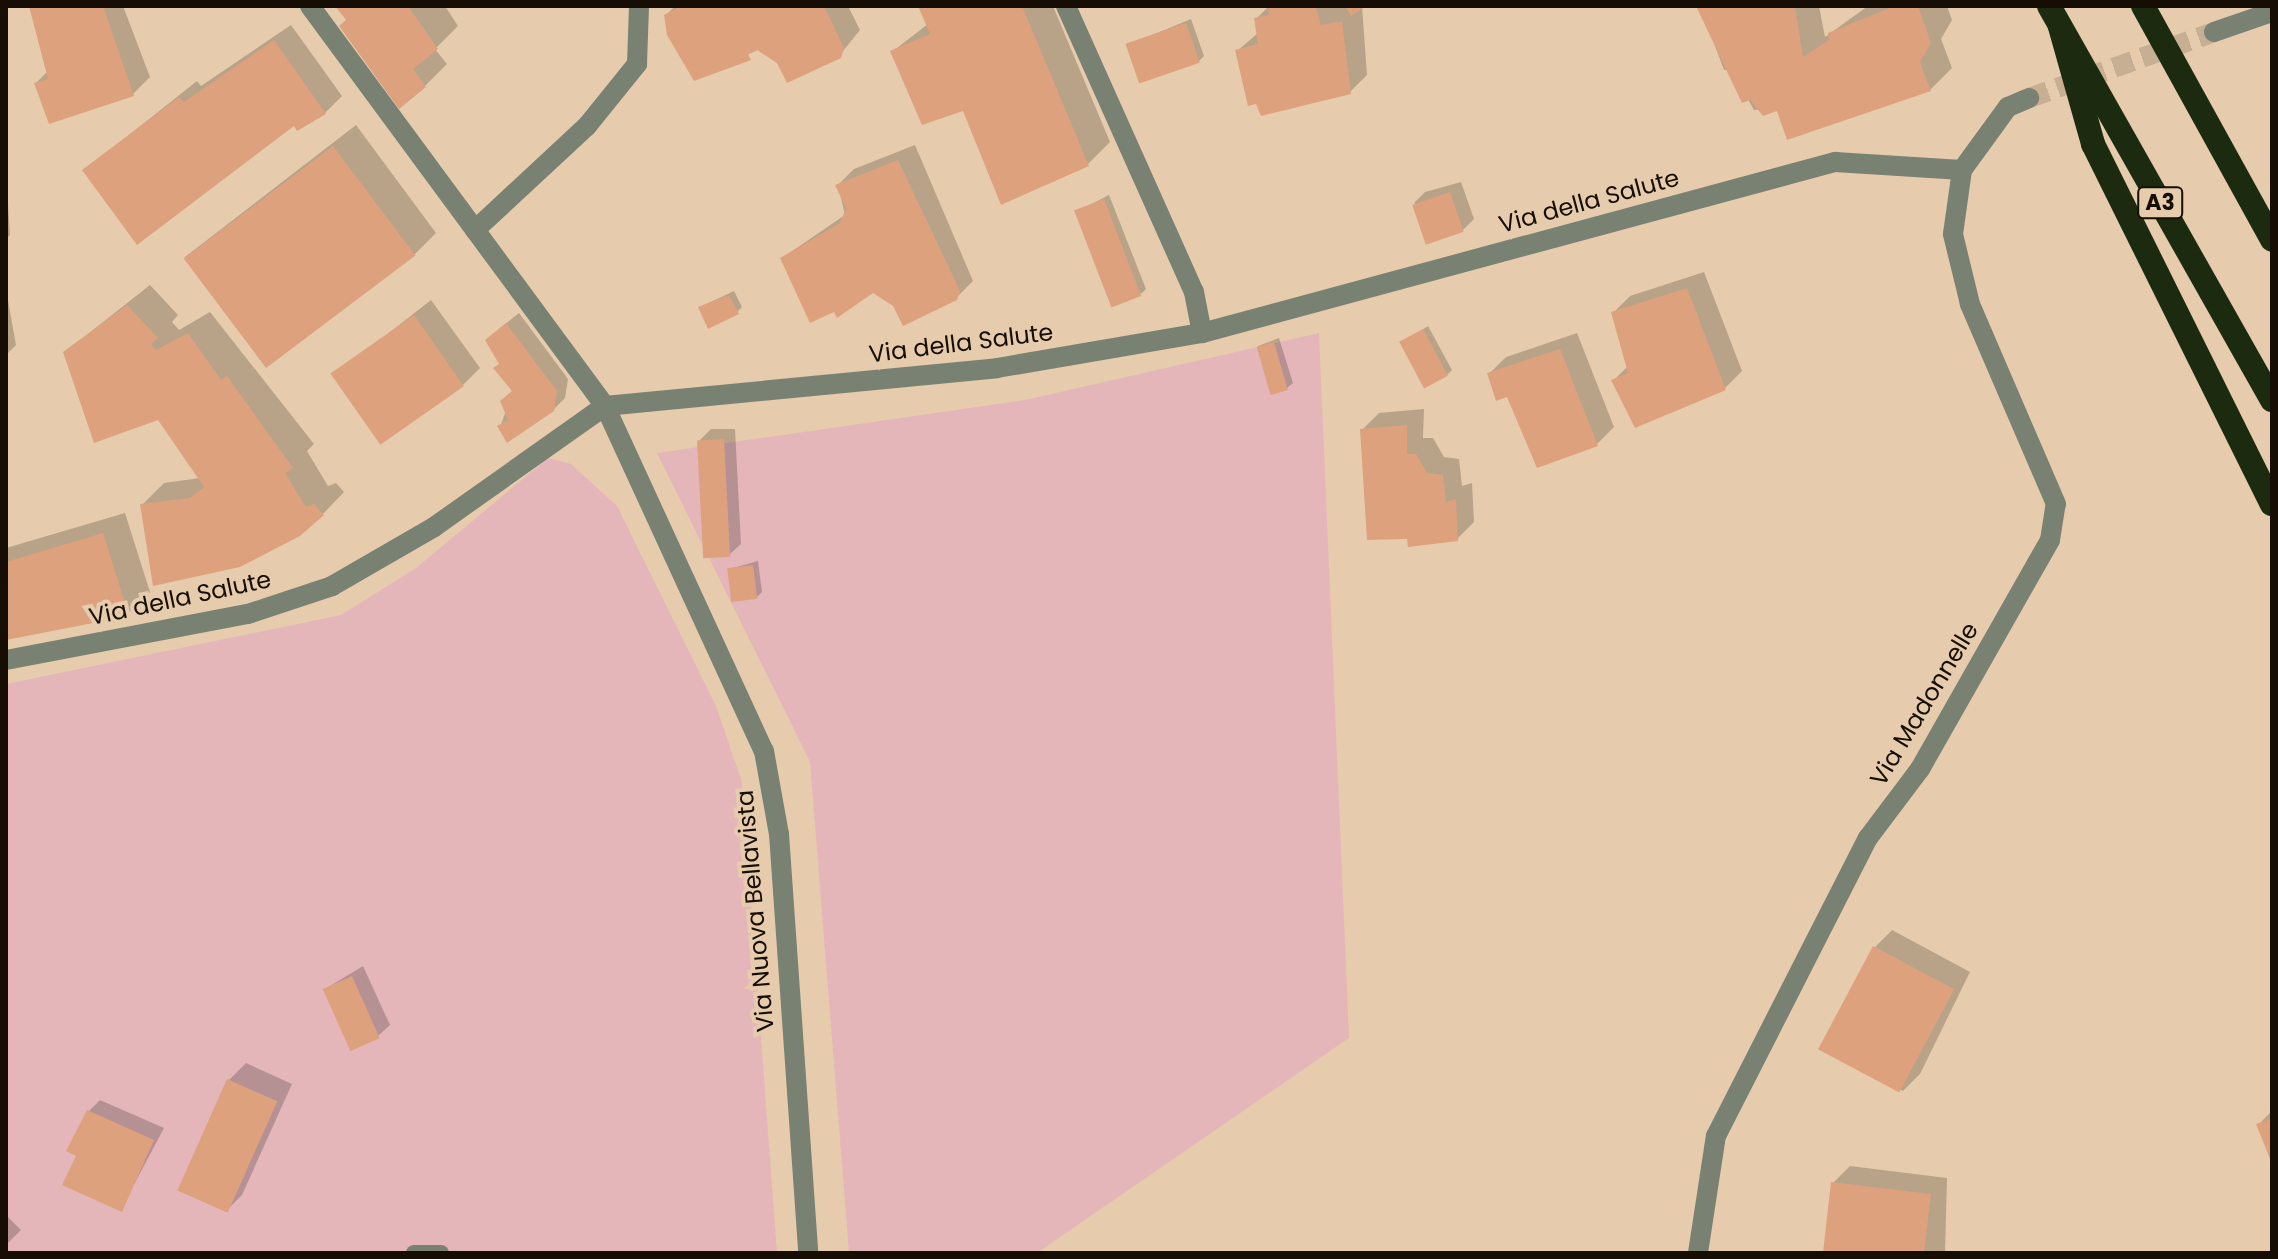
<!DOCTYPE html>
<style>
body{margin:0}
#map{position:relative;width:2278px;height:1259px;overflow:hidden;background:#e6ccac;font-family:Poppins,sans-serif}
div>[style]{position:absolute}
.green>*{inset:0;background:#e4b6ba}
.shadow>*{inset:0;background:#0003}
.building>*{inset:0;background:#dda17d;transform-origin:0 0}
.minor-tunnel>*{height:20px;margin-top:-10px;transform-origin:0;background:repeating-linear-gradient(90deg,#c7af93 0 20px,transparent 0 30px)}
.service>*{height:16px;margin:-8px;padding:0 8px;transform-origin:8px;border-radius:8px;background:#798173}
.minor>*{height:20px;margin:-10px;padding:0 10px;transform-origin:10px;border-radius:10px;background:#798173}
.motorway>*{height:24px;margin:-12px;padding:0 12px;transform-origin:12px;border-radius:12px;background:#1c2b0f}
span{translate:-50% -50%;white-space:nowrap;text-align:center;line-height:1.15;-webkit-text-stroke:8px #e6ccac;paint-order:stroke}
.shield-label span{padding:2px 6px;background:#e6ccac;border:2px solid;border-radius:6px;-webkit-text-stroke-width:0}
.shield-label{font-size:22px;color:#160d04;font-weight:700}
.street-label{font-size:24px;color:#160d04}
.frame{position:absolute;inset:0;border:8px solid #160d04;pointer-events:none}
</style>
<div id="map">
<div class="green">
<i style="clip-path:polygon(1319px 333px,1349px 1038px,1037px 1253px,849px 1253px,810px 762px,657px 453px,1025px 400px)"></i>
<i style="clip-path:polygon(548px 458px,571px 464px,617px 506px,716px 706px,742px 782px,777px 1253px,6px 1253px,6px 684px,341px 615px,416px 568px)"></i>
</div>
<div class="shadow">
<i style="clip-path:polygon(31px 6px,123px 6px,150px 77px,133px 94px,36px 83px,48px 71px)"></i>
<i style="clip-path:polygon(337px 6px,445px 6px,458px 26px,435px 49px,447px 64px,425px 86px)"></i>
<i style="clip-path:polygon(675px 6px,848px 6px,860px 30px,839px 56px,779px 62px,760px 49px,695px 78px,666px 15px)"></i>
<i style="clip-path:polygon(920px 6px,1053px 6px,1110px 142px,1088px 164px,964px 108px,893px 51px,928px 24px)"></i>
<i style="clip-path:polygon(1269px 6px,1362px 6px,1367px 75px,1350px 92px,1237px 51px,1258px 33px,1256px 19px)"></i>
<i style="clip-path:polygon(1700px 6px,1819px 6px,1825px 37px,1868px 6px,1947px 6px,1952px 20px,1941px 39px,1952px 68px,1930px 90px,1754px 110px,1731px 69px,1724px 70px)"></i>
<i style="clip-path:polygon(1191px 19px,1204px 56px,1199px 61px,1128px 45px)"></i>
<i style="clip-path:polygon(291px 25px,342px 96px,325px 113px,85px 170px,197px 81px,201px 86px)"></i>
<i style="clip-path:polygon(356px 125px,436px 233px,414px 255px,185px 257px)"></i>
<i style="clip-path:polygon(915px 145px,973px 281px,955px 299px,895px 304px,873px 291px,811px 321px,782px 258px,845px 215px,838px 185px,854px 169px)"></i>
<i style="clip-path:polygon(6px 172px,10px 235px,6px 239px)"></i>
<i style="clip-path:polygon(1461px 182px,1474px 219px,1463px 230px,1414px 203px,1425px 192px)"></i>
<i style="clip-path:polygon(1109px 195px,1146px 289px,1141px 294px,1076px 212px)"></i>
<i style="clip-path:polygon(1704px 272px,1742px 371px,1725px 388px,1614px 380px,1628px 366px,1613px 313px,1630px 296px)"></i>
<i style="clip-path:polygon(150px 285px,178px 315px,172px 322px,179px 330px,210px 312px,314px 444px,307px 451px,328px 486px,336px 483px,344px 492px,323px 514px,142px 505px,164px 483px,200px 478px,159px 418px,65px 352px)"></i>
<i style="clip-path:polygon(6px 289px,16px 345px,6px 355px)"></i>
<i style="clip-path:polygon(734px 291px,742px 307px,737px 312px,700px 307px)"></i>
<i style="clip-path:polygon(431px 300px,480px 368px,463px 385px,334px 376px)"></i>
<i style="clip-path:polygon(519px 313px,568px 379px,565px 398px,553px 410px,500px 427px,514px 390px,501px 363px,499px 329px)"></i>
<i style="clip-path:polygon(1428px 326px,1452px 370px,1447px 375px,1402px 343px)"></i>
<i style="clip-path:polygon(1577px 333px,1614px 427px,1597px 444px,1489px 374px,1506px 357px)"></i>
<i style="clip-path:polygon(1279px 338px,1293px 383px,1287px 388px,1258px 346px)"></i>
<i style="clip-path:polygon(1424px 409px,1423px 438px,1433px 438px,1444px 457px,1459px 459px,1462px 486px,1472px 483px,1474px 522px,1457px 539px,1362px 430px,1379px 413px)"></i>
<i style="clip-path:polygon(711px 429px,735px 429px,741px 544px,729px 555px,699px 441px)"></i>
<i style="clip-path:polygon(125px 513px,150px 592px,128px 614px,6px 638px,6px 548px)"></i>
<i style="clip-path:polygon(758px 561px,762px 592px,757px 597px,729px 569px)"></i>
<i style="clip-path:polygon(1892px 930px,1970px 972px,1920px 1074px,1903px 1091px,1826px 1051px,1875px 947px)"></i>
<i style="clip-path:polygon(363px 966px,390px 1025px,378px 1036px,325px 989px)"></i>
<i style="clip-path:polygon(246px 1063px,292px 1084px,242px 1195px,225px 1212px,229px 1080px)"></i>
<i style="clip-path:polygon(100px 1100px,164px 1128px,121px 1209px,78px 1155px,89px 1111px)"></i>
<i style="clip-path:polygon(2272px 1111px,2272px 1159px,2258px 1125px)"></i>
<i style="clip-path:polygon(1850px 1166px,1947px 1178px,1945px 1253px,1825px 1253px,1833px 1183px)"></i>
<i style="clip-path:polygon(6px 1215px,21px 1230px,6px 1245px)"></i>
</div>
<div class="building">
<i style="clip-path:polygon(29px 6px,103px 6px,134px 96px,49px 124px,34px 83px,48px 79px)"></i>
<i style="clip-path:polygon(335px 6px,408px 6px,438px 49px,413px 69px,426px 87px,399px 109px,339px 26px,346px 20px)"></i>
<i style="clip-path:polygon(682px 6px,824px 6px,844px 48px,841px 58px,787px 83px,777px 63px,757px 50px,748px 54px,751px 60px,694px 81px,667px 35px,664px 15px)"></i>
<i style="clip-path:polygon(918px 6px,1022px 6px,1089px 166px,1001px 205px,963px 111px,922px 125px,890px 51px,930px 34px)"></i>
<i style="clip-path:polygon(1268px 6px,1316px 8px,1321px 25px,1342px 21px,1351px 94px,1261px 116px,1256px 104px,1248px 106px,1235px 50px,1258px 44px,1254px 18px,1269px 15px)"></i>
<i style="clip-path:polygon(1345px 6px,1366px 6px,1351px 16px)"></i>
<i style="clip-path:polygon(1696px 6px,1795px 6px,1803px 57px,1829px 40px,1828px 33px,1895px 6px,1918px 6px,1931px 43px,1920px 62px,1931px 91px,1787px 140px,1777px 111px,1763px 116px,1750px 100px,1742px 103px)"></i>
<i style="left:1186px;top:23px;width:42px;height:64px;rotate:71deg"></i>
<i style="clip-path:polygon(274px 40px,326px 114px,297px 131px,294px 126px,137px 245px,82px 170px,179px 97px,184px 102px)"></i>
<i style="left:333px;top:146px;width:137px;height:187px;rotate:53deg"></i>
<i style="clip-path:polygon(898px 160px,960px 291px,957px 300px,903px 326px,893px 306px,873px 293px,837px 318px,834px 312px,810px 323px,780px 258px,840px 223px,846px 208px,835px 185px)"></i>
<i style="left:1450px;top:192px;width:42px;height:40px;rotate:71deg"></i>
<i style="left:1104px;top:199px;width:104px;height:32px;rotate:69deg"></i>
<i style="clip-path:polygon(1687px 288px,1726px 390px,1635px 428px,1611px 380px,1628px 373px,1611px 312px)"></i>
<i style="clip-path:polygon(729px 295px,739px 314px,708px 329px,698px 307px)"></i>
<i style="clip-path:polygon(127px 305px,158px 338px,151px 344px,156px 350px,188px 333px,221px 380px,227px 376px,293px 468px,285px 473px,306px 507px,314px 504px,324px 515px,300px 536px,240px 567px,153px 586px,140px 504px,190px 498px,204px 487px,158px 420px,94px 443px,63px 352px)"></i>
<i style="left:414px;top:315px;width:87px;height:102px;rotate:55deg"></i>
<i style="clip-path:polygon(506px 323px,557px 391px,554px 411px,507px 443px,497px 426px,508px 420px,500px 401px,512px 391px,493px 368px,499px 364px,485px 340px)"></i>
<i style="left:1423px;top:329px;width:53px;height:27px;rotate:62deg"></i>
<i style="left:1274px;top:342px;width:50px;height:18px;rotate:74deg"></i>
<i style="clip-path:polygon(1560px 349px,1598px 446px,1537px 468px,1507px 397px,1496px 401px,1487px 373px)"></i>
<i style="clip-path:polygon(1407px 425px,1407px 454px,1416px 454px,1427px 473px,1443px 475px,1446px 502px,1456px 499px,1458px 541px,1408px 547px,1407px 539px,1367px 540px,1360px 429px)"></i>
<i style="left:724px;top:439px;width:118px;height:27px;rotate:87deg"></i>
<i style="clip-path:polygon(103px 533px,129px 616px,6px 640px,6px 562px)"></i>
<i style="left:753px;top:565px;width:34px;height:26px;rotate:83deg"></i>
<i style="left:1873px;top:946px;width:92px;height:117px;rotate:28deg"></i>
<i style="left:352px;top:976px;width:68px;height:32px;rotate:66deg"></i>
<i style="left:227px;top:1079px;width:55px;height:122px;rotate:24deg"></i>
<i style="clip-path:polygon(87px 1110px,154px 1140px,122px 1212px,62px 1185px,76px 1156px,66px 1151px)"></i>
<i style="clip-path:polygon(2272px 1118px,2272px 1164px,2256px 1124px)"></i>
<i style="clip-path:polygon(1831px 1182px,1931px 1194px,1924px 1253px,1823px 1253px)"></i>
</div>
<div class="minor-tunnel">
<i style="left:2029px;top:98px;width:196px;rotate:-19.6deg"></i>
</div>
<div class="service">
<i style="left:414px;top:1253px;width:27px"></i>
</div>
<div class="minor">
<i style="left:310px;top:6px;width:497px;rotate:53.6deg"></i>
<i style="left:605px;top:406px;width:380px;rotate:65.3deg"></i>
<i style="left:764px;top:751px;width:84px;rotate:79.8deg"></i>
<i style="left:779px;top:834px;width:420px;rotate:86deg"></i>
<i style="left:1066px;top:6px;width:313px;rotate:65.9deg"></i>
<i style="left:1194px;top:292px;width:42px;rotate:79deg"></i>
<i style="left:2214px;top:32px;width:61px;rotate:-19deg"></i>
<i style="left:475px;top:230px;width:153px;rotate:-42.9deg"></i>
<i style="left:587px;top:126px;width:80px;rotate:-51.1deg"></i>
<i style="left:637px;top:64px;width:58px;rotate:-88deg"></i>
<i style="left:6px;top:660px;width:246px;rotate:-10.8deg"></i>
<i style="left:248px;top:614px;width:89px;rotate:-18.4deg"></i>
<i style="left:332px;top:586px;width:118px;rotate:-30deg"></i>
<i style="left:434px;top:527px;width:209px;rotate:-35.3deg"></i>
<i style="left:605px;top:406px;width:394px;rotate:-5.5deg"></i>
<i style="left:997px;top:368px;width:208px;rotate:-9.7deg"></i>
<i style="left:1202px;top:333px;width:656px;rotate:-15.12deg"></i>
<i style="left:1835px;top:162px;width:127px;rotate:3.6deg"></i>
<i style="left:1698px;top:1253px;width:118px;rotate:-81.3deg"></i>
<i style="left:1716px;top:1136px;width:335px;rotate:-63deg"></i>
<i style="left:1868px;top:838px;width:86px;rotate:-53deg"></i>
<i style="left:1920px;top:769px;width:263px;rotate:-60.4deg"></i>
<i style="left:2050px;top:540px;width:36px;rotate:-81deg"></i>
<i style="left:2056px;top:504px;width:218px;rotate:-113.3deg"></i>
<i style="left:1970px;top:304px;width:72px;rotate:-103.7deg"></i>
<i style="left:1953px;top:234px;width:65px;rotate:-82deg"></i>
<i style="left:1962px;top:170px;width:78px;rotate:-53.9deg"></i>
<i style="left:2008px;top:107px;width:23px;rotate:-23deg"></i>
</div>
<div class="motorway">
<i style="left:2049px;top:6px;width:453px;rotate:60.5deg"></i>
<i style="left:2143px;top:6px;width:267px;rotate:61.1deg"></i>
<i style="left:2060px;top:27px;width:122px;rotate:74.2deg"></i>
<i style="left:2093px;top:144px;width:402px;rotate:63.6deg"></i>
</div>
<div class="shield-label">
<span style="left:2160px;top:203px">A3</span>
</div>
<div class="street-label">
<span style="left:1589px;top:201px;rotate:-15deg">Via della Salute</span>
<span style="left:961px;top:343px;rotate:-7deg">Via della Salute</span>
<span style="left:180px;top:598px;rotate:-12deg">Via della Salute</span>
<span style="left:1924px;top:704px;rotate:-59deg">Via Madonnelle</span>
<span style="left:755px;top:911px;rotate:-95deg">Via Nuova Bellavista</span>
</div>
<div class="frame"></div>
</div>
